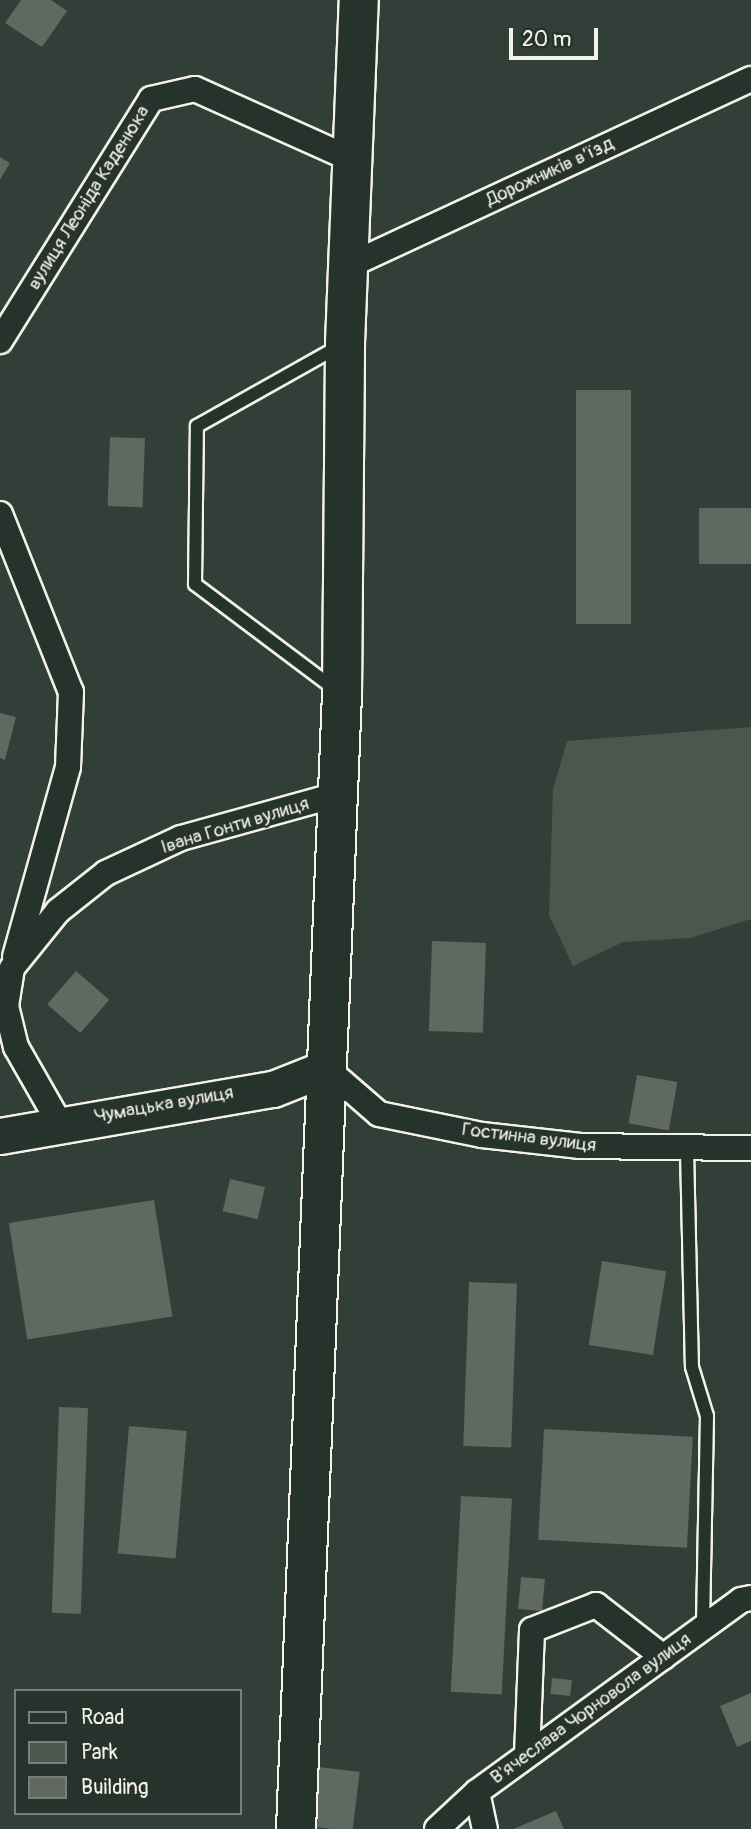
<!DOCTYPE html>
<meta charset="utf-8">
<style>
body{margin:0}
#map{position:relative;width:751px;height:1829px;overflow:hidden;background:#323e38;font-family:Pangolin,sans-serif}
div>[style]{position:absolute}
.green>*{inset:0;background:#4c564f}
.building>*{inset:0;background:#5f6861;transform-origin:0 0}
.roads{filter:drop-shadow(2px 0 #f4f1e8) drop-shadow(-2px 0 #f4f1e8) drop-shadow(0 2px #f4f1e8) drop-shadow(0 -2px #f4f1e8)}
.lane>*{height:12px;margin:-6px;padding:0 6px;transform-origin:6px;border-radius:6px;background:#26332d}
.street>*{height:24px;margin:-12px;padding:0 12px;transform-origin:12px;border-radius:12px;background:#26332d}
.secondary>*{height:35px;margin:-17.5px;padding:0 17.5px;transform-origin:17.5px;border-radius:17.5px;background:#26332d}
.highway>*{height:38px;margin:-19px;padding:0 19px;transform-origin:19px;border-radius:19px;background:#26332d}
span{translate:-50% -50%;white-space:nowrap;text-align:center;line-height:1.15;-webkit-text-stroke:5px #26332d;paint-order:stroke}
.street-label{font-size:19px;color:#f4f1e8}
.legend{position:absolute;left:14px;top:1689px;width:228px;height:126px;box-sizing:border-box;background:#26332d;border:2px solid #787f78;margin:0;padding:9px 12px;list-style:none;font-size:21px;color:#f4f1e8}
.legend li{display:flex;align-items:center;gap:14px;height:35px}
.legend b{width:35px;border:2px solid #787f78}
.scale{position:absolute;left:509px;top:28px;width:89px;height:32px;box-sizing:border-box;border:4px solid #f4f1e8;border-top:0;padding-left:9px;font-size:21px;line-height:24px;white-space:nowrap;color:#f4f1e8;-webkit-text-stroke:5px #26332d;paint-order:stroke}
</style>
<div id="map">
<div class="green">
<i style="clip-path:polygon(751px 727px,751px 919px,690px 938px,623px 942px,573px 966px,549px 915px,553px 789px,567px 741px)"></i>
</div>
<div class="building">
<i style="clip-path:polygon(21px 0,51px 0,67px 11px,42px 47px,5px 23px)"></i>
<i style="clip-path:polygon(0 157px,10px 163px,0 180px)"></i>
<i style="left:576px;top:390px;width:55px;height:234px"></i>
<i style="left:110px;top:437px;width:35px;height:69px;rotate:2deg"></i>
<i style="left:751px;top:508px;width:56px;height:52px;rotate:90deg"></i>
<i style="clip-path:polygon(0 713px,16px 717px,5px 760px,0 758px)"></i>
<i style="left:432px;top:941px;width:54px;height:90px;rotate:2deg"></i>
<i style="left:76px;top:971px;width:44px;height:44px;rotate:41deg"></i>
<i style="left:637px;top:1075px;width:41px;height:49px;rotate:10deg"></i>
<i style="left:230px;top:1179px;width:36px;height:33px;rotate:13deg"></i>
<i style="left:154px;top:1200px;width:118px;height:147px;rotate:81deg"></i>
<i style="left:602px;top:1261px;width:65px;height:85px;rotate:9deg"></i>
<i style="left:469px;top:1282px;width:48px;height:164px;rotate:2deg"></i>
<i style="left:59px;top:1407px;width:29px;height:206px;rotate:2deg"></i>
<i style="left:129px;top:1426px;width:58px;height:128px;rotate:5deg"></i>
<i style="left:544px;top:1429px;width:149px;height:111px;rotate:3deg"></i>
<i style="left:461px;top:1496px;width:51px;height:196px;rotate:3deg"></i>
<i style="left:521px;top:1577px;width:24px;height:32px;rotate:5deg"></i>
<i style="left:552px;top:1678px;width:20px;height:16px;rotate:6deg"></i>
<i style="clip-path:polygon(751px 1693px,751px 1741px,737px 1747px,720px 1706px)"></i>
<i style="left:319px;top:1767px;width:41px;height:60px;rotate:7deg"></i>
<i style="clip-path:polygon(556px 1811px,564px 1829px,513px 1829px)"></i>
</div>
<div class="roads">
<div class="lane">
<i style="left:336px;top:690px;width:176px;rotate:-143.1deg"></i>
<i style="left:195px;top:584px;width:158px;rotate:-89.3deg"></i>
<i style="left:197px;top:426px;width:162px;rotate:-29.3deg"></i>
<i style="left:687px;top:1150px;width:217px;rotate:88.7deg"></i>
<i style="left:692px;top:1367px;width:51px;rotate:73deg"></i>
<i style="left:707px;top:1416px;width:211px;rotate:91.1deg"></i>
</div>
<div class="street">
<i style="left:350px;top:265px;width:442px;rotate:-24.9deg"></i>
<i style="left:0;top:341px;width:285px;rotate:-58deg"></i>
<i style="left:151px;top:99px;width:45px;rotate:-12.8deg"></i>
<i style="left:195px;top:89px;width:173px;rotate:24.2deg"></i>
<i style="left:0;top:514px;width:192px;rotate:68.3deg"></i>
<i style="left:71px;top:692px;width:75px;rotate:92.3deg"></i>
<i style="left:68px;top:767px;width:197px;rotate:105.6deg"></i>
<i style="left:326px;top:1068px;width:70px;rotate:41deg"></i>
<i style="left:379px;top:1114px;width:105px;rotate:11.5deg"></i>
<i style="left:482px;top:1135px;width:99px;rotate:6.4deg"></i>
<i style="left:580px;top:1146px;width:171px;rotate:0.7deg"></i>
<i style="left:60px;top:1124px;width:89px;rotate:-119.7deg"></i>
<i style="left:16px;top:1047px;width:42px;rotate:-103.7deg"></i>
<i style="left:6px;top:1006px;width:38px;rotate:-81deg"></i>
<i style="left:12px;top:968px;width:73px;rotate:-51.1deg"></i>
<i style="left:58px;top:911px;width:61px;rotate:-38.4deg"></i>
<i style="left:106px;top:873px;width:83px;rotate:-25deg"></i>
<i style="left:181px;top:838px;width:161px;rotate:-15.5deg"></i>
<i style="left:527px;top:1755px;width:125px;rotate:-87.7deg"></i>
<i style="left:532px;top:1630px;width:69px;rotate:-21.3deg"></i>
<i style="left:596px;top:1605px;width:85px;rotate:37.8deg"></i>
<i style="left:477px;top:1792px;width:38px;rotate:78deg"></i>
<i style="left:437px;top:1829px;width:54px;rotate:-42.8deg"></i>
<i style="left:477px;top:1792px;width:326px;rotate:-36deg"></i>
<i style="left:741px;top:1600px;width:10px;rotate:-11deg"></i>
</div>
<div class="secondary">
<i style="left:0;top:1136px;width:277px;rotate:-9.8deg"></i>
<i style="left:273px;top:1089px;width:57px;rotate:-21.6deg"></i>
</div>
<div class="highway">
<i style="left:296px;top:1829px;width:1136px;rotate:-87.68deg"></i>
<i style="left:342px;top:694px;width:351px;rotate:-89.5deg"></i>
<i style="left:345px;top:343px;width:343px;rotate:-87.7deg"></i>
</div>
</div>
<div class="street-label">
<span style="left:550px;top:172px;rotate:-25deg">Дорожників в’їзд</span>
<span style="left:89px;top:198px;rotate:-58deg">вулиця Леоніда Каденюка</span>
<span style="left:235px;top:826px;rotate:-17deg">Івана Гонти вулиця</span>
<span style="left:164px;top:1105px;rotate:-10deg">Чумацька вулиця</span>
<span style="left:529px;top:1138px;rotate:7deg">Гостинна вулиця</span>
<span style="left:591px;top:1709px;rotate:-36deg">В'ячеслава Чорновола вулиця</span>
</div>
<ul class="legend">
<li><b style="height:9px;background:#26332d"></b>Road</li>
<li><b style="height:19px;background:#4c564f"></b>Park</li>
<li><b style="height:19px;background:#5f6861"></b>Building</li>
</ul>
<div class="scale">20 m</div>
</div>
